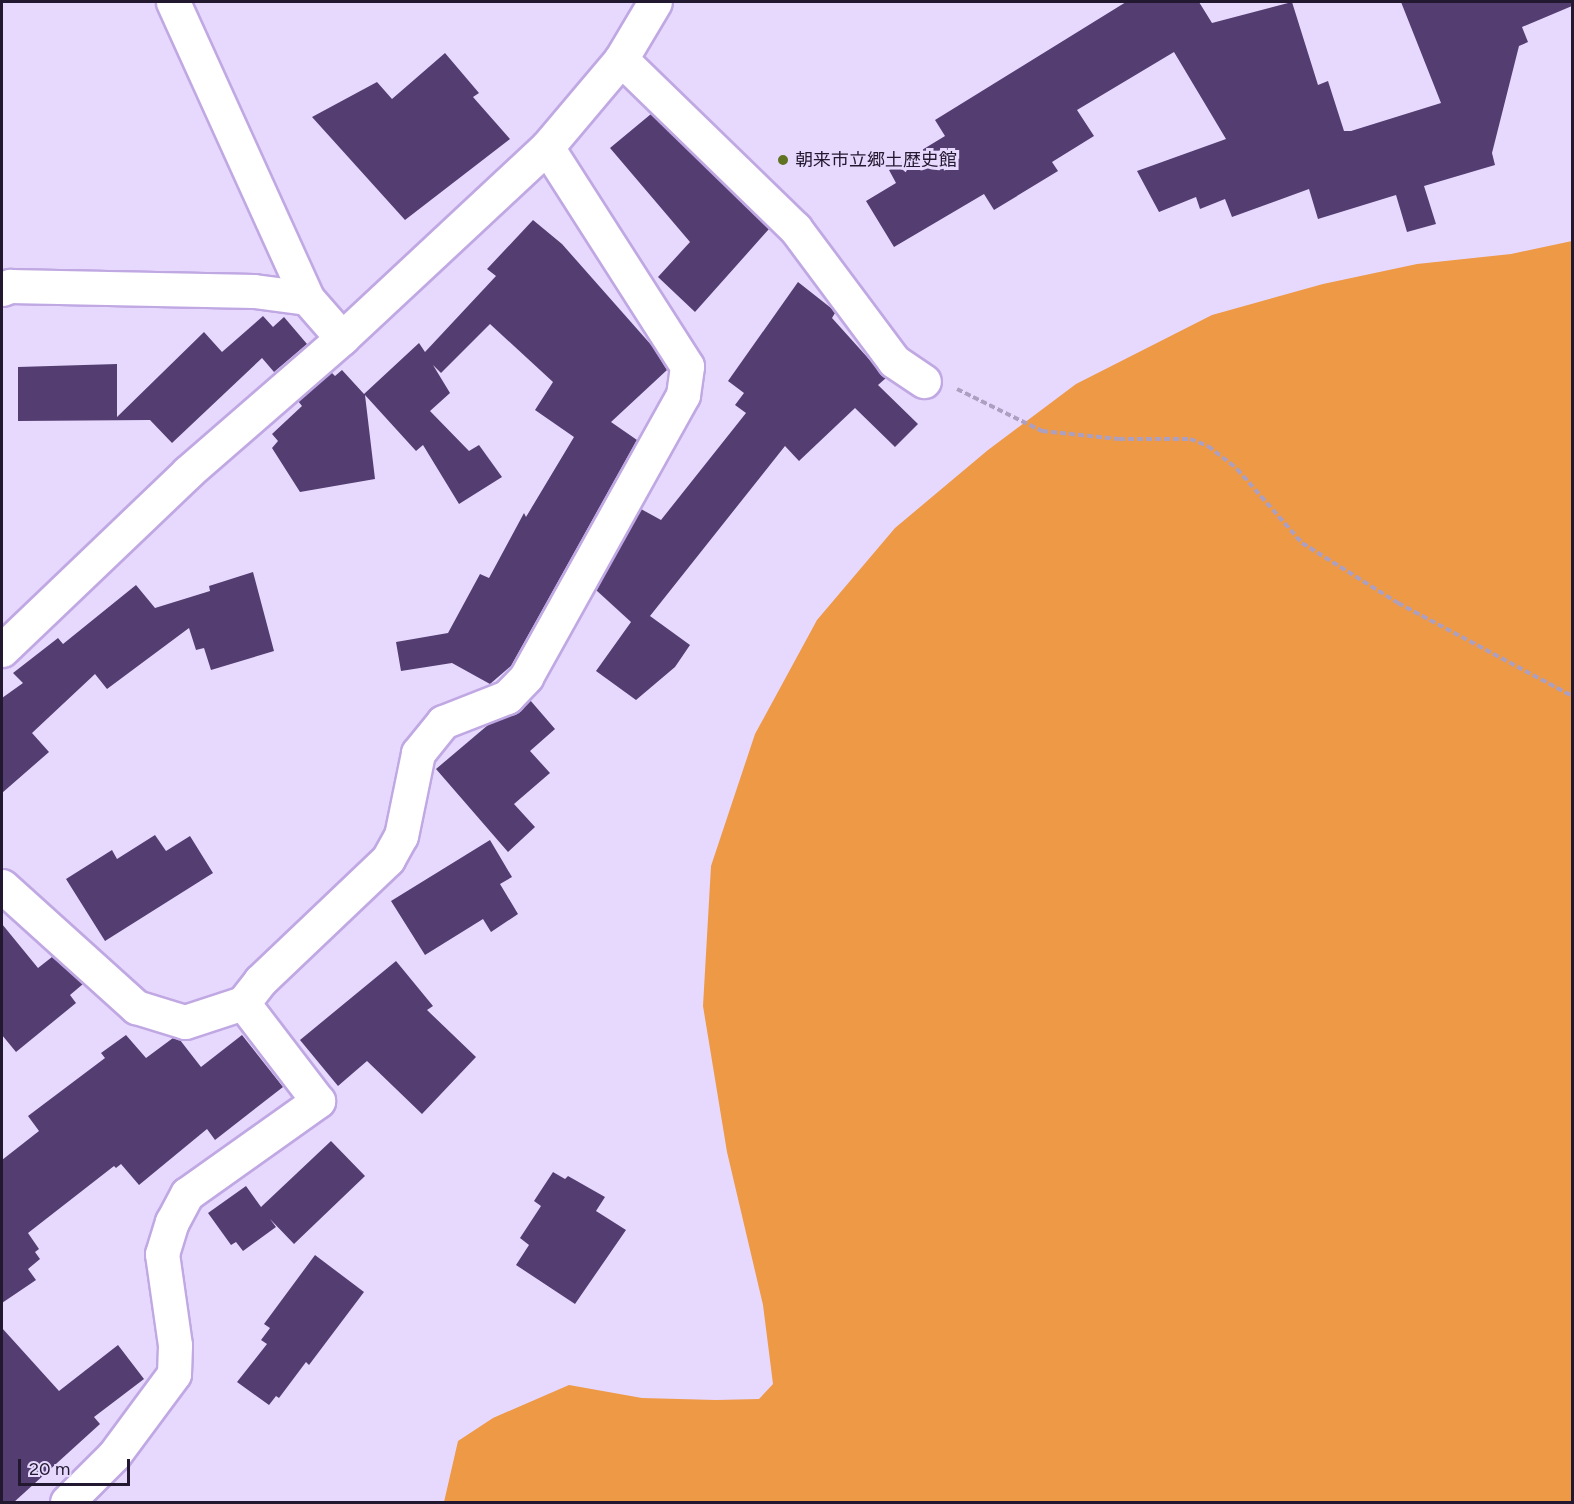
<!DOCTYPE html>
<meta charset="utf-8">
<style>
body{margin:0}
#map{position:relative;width:1574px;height:1504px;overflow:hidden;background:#e7d9fe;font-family:Figtree,"Noto Sans JP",sans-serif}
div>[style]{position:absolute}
.forest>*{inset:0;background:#ed9945}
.building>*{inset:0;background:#543e71}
.path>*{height:4px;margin-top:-2px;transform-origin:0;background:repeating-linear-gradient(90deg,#ac9fc0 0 6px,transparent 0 9px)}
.roads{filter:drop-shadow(2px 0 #c0a8e3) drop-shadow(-2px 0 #c0a8e3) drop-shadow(0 2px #c0a8e3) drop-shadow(0 -2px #c0a8e3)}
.minor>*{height:33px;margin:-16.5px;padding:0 16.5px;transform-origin:16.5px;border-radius:16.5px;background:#fff}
.dots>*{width:16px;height:16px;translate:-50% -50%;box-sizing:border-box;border:3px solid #e7d9fe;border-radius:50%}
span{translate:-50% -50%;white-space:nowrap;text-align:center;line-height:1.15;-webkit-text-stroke:6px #e7d9fe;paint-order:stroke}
.poi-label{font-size:18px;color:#22182f}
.left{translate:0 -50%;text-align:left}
.frame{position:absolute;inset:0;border:3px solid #22182f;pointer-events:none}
.scale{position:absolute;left:18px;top:1459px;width:112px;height:27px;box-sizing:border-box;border:3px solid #22182f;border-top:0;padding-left:8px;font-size:18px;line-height:21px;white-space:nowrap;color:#22182f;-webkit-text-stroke:4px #e7d9fe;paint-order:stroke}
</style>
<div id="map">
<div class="forest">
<i style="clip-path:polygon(1572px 241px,1572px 1502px,444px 1502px,458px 1441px,493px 1418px,569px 1385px,642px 1398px,716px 1400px,759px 1399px,773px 1384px,763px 1305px,727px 1152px,703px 1006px,711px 866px,755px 734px,817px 620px,895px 528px,988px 450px,1076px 384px,1212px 315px,1323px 284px,1417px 264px,1511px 254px)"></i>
</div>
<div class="building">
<i style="clip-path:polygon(1126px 2px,1199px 2px,1212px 23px,1292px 2px,1318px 85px,1328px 81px,1344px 131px,1351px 131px,1441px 103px,1401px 2px,1572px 2px,1572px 6px,1522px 27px,1528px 42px,1519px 46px,1492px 153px,1495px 165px,1424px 186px,1436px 224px,1407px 232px,1396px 195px,1318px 219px,1309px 189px,1232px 217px,1225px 199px,1200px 209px,1196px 197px,1159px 212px,1137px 171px,1226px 139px,1174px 52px,1077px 110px,1094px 136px,1052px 162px,1058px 171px,994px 210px,984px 194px,894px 247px,866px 201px,896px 183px,889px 170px,945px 136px,935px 120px)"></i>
<i style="clip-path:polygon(445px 53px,479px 93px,473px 97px,510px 139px,405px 220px,312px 117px,377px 82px,392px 99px)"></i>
<i style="clip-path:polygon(651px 114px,769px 229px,695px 312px,658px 277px,690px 242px,610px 148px)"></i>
<i style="clip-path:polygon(533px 220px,562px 244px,653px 347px,667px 370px,611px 422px,637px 440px,511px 666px,490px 684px,452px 663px,401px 671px,396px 642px,448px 633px,480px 574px,489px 578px,524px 513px,526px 517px,574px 437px,535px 410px,553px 382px,490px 324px,441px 373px,433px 365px,450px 393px,430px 411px,469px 451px,479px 445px,502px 477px,459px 504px,423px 445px,416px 451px,365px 395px,375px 479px,300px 492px,272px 448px,278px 441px,272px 434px,302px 406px,298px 401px,331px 372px,335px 376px,342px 370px,364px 394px,419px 343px,425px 352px,496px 276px,487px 269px)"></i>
<i style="clip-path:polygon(798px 282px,831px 308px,835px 313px,832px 318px,886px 378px,878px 385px,918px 424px,895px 447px,855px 408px,799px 461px,785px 446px,650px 616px,690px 645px,675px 667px,636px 700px,596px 671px,631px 622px,596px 590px,641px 509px,661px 520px,746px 413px,735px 405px,744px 393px,728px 381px)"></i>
<i style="clip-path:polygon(263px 316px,273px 327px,284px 317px,307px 344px,274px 372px,262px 358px,172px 443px,150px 420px,18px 421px,18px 367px,117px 364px,117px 417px,204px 332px,222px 352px)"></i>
<i style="clip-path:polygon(253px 572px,274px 651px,211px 670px,204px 648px,196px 650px,189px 628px,107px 689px,95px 674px,32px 733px,49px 752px,2px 793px,2px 698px,23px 683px,13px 673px,58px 638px,63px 644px,136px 585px,155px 608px,210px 591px,209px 586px)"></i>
<i style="clip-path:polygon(530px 700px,555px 729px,530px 751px,550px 773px,514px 804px,535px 827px,508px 852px,436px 769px,488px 725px,514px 714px)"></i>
<i style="clip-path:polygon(155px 835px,166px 851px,190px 836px,213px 873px,105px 941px,66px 879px,112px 850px,117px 859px)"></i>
<i style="clip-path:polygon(490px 840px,512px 877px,500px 884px,518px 914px,491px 932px,483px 919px,425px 955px,391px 901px)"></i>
<i style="clip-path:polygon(2px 924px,38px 968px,52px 957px,83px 984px,70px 995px,76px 1003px,16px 1052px,2px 1035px)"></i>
<i style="clip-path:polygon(396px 961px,433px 1006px,427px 1010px,476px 1057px,422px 1114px,367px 1061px,338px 1086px,300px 1040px)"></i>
<i style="clip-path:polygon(126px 1035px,146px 1058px,173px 1038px,180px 1040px,201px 1067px,242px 1035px,283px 1087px,215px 1140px,207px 1129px,139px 1185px,121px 1164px,116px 1168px,114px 1166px,28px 1233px,39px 1249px,35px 1252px,40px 1259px,28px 1269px,36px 1280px,2px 1303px,2px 1160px,39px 1131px,28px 1116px,105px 1058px,101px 1053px)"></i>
<i style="clip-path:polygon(331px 1141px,365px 1176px,294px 1244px,270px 1219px,276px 1227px,243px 1251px,236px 1242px,231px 1245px,208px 1213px,246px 1186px,261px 1207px)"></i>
<i style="clip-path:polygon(553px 1172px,565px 1179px,568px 1176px,605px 1197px,596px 1211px,626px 1230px,575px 1304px,516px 1265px,529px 1245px,520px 1238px,541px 1206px,534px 1201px)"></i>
<i style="clip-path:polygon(315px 1255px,364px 1292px,309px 1365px,306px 1362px,279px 1398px,276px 1396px,269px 1405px,237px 1382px,267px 1344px,261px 1340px,270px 1328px,264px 1324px)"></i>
<i style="clip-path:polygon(2px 1328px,59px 1391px,118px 1345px,144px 1379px,94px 1417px,100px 1424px,13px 1503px,2px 1503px)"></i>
</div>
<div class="path">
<i style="left:957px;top:389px;width:95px;rotate:26.3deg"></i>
<i style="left:1042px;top:431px;width:77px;rotate:5.9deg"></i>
<i style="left:1119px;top:439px;width:71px"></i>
<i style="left:1190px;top:439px;width:19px;rotate:21deg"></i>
<i style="left:1208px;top:446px;width:37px;rotate:38deg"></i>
<i style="left:1237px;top:469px;width:98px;rotate:48.7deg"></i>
<i style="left:1302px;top:543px;width:113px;rotate:32deg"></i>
<i style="left:1398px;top:603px;width:197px;rotate:28.1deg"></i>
</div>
<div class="roads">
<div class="minor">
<i style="left:173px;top:2px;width:325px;rotate:65.6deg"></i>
<i style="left:307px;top:298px;width:53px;rotate:48.8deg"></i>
<i style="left:621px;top:59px;width:243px;rotate:44.2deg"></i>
<i style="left:795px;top:228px;width:166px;rotate:53.3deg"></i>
<i style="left:894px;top:361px;width:36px;rotate:34deg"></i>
<i style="left:2px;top:289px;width:9px;rotate:-21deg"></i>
<i style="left:10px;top:286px;width:244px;rotate:1.2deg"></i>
<i style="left:254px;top:291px;width:53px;rotate:7.5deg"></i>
<i style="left:2px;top:650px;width:257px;rotate:-43.7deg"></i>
<i style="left:188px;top:472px;width:204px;rotate:-41deg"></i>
<i style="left:342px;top:338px;width:280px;rotate:-43deg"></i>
<i style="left:547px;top:147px;width:115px;rotate:-49.9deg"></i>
<i style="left:621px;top:59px;width:66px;rotate:-59.2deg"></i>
<i style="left:2px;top:886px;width:181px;rotate:42.1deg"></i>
<i style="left:136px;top:1007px;width:51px;rotate:17deg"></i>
<i style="left:185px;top:1022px;width:61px;rotate:-18.1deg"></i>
<i style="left:243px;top:1003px;width:28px;rotate:-52deg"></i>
<i style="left:260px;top:981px;width:177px;rotate:-43.6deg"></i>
<i style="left:388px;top:859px;width:26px;rotate:-61deg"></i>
<i style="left:401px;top:836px;width:85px;rotate:-78.4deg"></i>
<i style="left:418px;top:753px;width:40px;rotate:-51deg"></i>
<i style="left:443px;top:722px;width:69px;rotate:-21.3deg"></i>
<i style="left:507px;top:697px;width:28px;rotate:-46deg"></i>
<i style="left:526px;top:677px;width:323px;rotate:-60.9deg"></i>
<i style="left:683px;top:395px;width:29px;rotate:-82deg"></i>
<i style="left:687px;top:366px;width:260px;rotate:-122.6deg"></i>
<i style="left:67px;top:1502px;width:66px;rotate:-45deg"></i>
<i style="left:114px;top:1455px;width:101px;rotate:-53.5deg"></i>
<i style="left:174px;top:1374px;width:29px;rotate:-88deg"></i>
<i style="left:175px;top:1345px;width:92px;rotate:-98.1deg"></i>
<i style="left:162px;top:1254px;width:34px;rotate:-73deg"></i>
<i style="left:172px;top:1222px;width:32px;rotate:-62deg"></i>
<i style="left:187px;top:1194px;width:161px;rotate:-35.4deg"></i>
<i style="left:318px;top:1101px;width:123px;rotate:-127.4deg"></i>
</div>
</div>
<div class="dots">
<i style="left:783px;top:160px;background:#5f7323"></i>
</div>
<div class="poi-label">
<span class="left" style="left:795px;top:160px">朝来市立郷土歴史館</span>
</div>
<div class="frame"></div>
<div class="scale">20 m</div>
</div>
